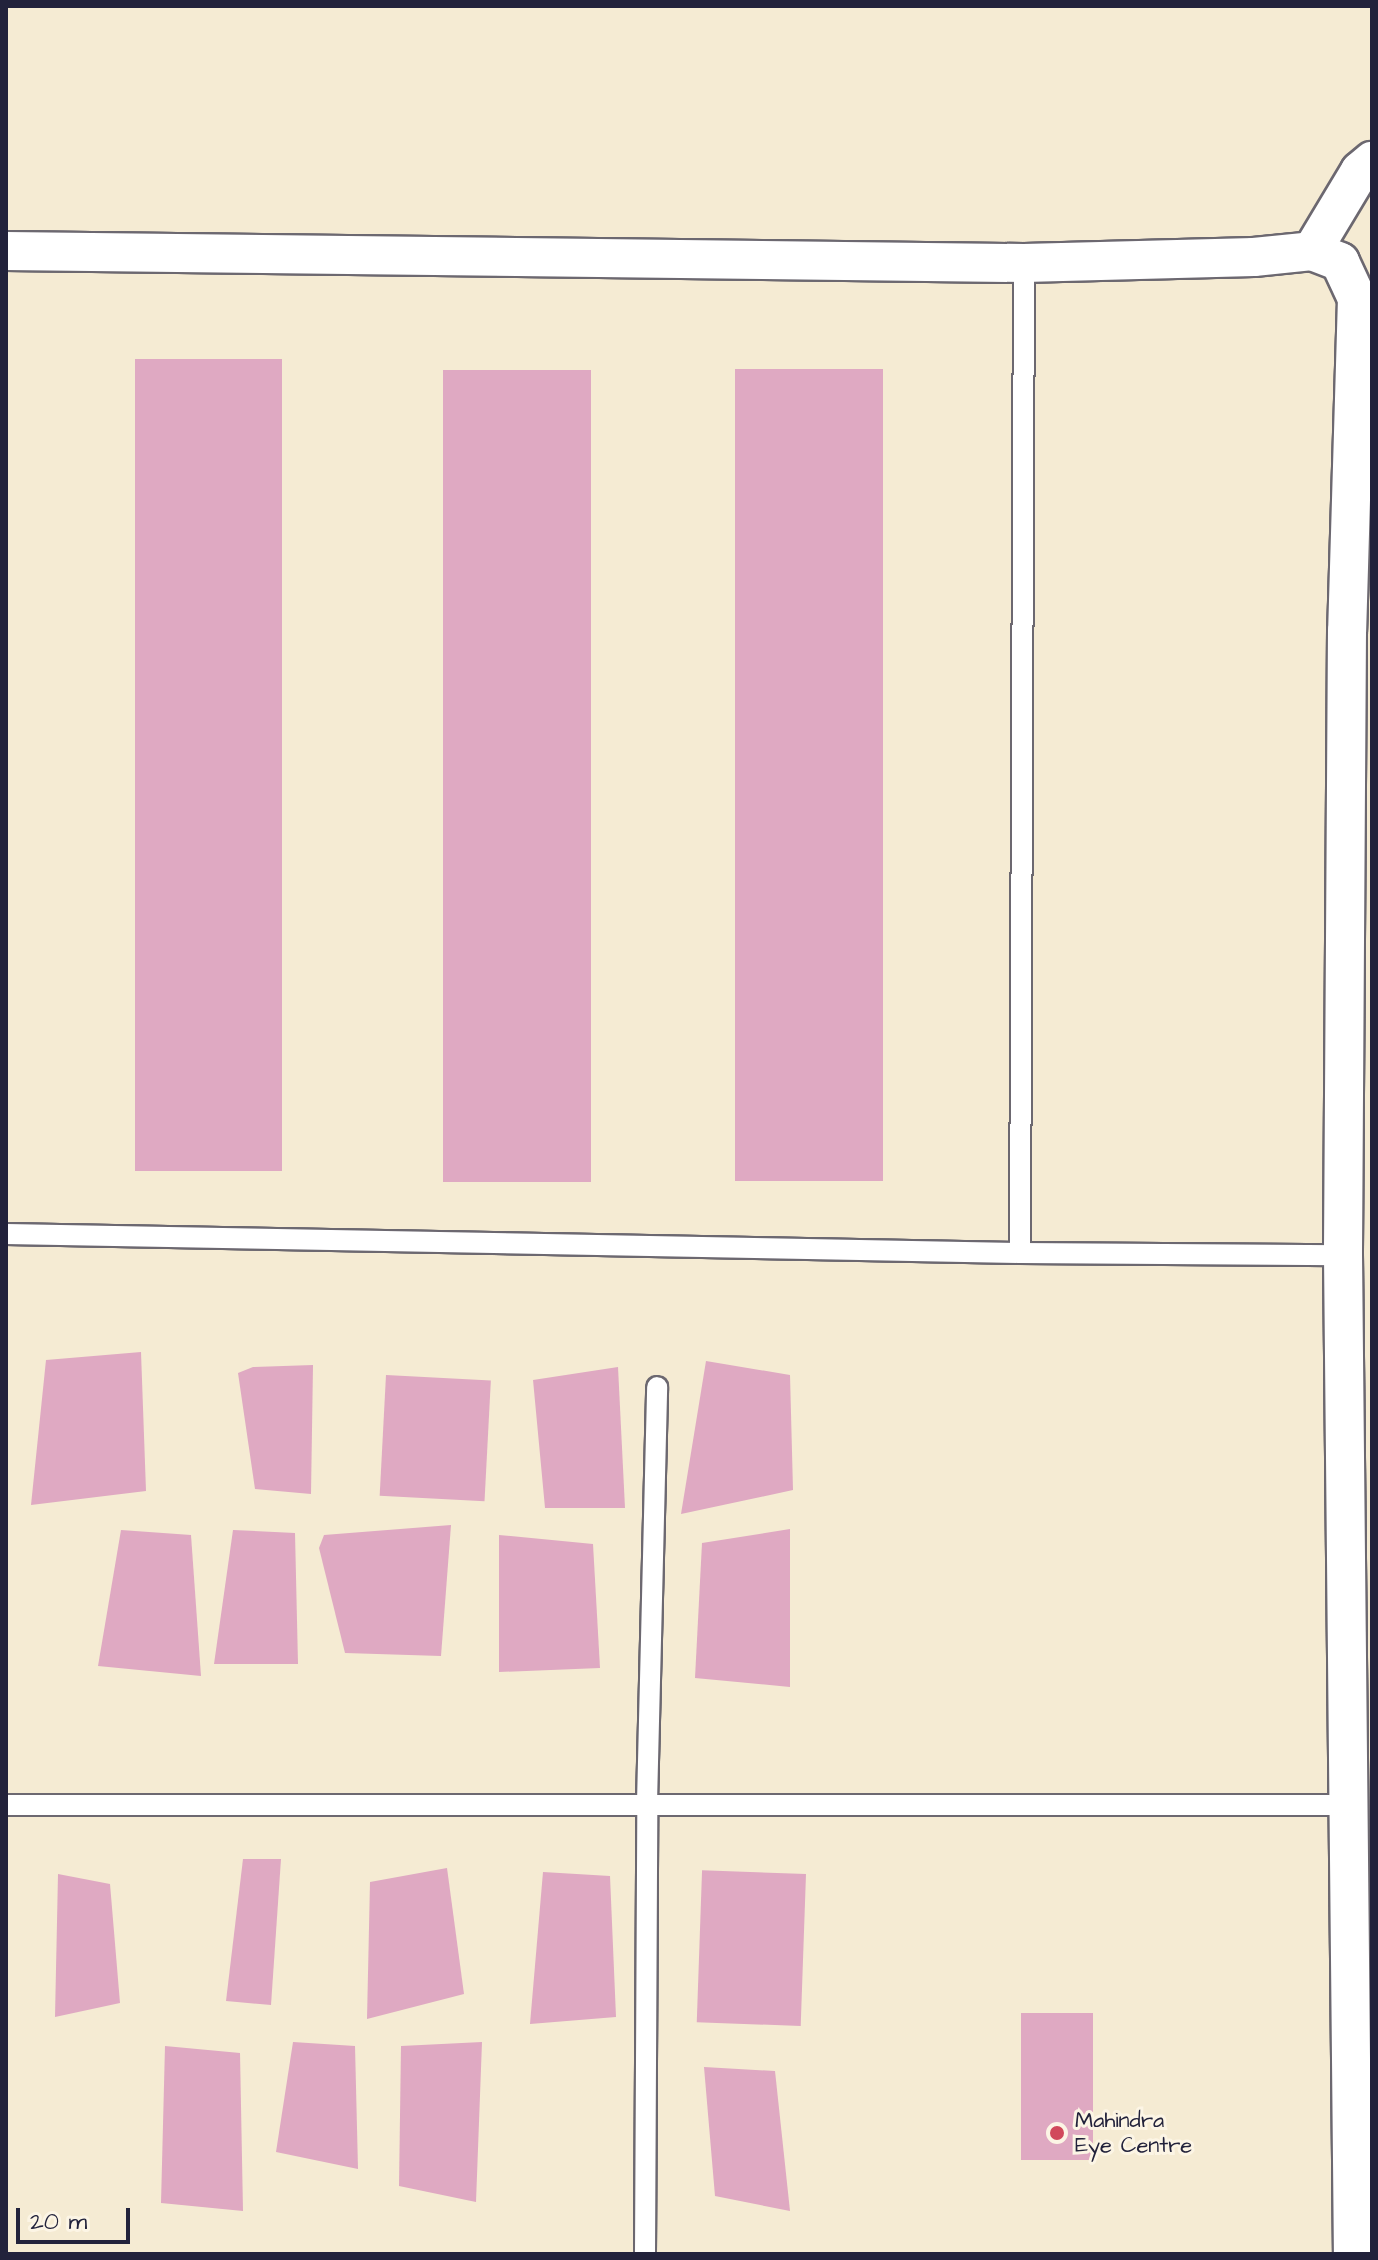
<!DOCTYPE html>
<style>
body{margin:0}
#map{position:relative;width:1378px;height:2260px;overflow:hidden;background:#f5ebd3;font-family:"Architects Daughter",sans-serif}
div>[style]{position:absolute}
.building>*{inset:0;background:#dfa9c2;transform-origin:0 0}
.roads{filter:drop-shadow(2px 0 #6c6870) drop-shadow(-2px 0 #6c6870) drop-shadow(0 2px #6c6870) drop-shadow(0 -2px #6c6870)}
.service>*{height:20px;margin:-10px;padding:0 10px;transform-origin:10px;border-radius:10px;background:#fff}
.minor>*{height:38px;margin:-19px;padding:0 19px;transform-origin:19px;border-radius:19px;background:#fff}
.dots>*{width:22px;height:22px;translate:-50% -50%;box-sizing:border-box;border:4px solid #fcf5e5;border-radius:50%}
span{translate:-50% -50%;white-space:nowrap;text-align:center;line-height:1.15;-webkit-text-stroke:6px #fcf5e5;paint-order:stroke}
.poi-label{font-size:22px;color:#22223b}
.left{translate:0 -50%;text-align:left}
.frame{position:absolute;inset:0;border:8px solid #22223b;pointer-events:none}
.scale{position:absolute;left:16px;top:2208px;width:114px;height:36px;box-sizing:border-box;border:4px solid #22223b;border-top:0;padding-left:10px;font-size:24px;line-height:28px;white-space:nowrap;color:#22223b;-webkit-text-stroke:6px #fcf5e5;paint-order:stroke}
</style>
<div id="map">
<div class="building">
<i style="left:135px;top:359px;width:147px;height:812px"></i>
<i style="left:735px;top:369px;width:148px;height:812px"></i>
<i style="left:443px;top:370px;width:148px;height:812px"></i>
<i style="clip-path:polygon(141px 1352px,146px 1491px,31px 1505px,46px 1360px)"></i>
<i style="clip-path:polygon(706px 1361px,790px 1375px,793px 1490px,681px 1514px)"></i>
<i style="clip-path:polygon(313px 1365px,311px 1494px,255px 1489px,238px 1373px,253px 1367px)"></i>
<i style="clip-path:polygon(618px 1367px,625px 1508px,545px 1508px,533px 1380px)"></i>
<i style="left:386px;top:1375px;width:105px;height:121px;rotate:3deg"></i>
<i style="clip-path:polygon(451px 1525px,441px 1656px,345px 1653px,319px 1548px,324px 1535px)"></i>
<i style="clip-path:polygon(790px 1529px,790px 1687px,695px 1678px,702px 1543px)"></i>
<i style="clip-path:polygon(121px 1530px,191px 1535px,201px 1676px,98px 1666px)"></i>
<i style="clip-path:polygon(233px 1530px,295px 1533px,298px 1664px,214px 1664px)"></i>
<i style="clip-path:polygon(499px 1535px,593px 1544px,600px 1668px,499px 1672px)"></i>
<i style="clip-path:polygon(243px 1859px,281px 1859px,271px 2005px,226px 2001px)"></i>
<i style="clip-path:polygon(447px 1868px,464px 1994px,367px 2019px,370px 1882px)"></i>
<i style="clip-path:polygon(543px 1872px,610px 1876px,616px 2017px,530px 2024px)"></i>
<i style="clip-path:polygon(58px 1874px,110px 1884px,120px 2003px,55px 2017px)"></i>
<i style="left:806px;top:1874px;width:152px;height:104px;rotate:92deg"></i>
<i style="left:1093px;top:2013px;width:147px;height:72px;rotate:90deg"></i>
<i style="clip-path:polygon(293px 2042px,355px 2046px,358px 2169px,276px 2152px)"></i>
<i style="clip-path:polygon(482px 2042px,476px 2202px,399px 2186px,401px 2046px)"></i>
<i style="clip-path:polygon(165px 2046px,240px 2053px,243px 2211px,161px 2203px)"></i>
<i style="clip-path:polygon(704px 2067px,775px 2071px,790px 2211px,715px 2196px)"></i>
</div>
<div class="roads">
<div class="service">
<i style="left:6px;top:1234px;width:1014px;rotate:1.07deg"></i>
<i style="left:1020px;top:1253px;width:323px;rotate:0.4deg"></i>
<i style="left:1020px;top:1253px;width:990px;rotate:-89.77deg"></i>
<i style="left:6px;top:1805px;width:1343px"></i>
<i style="left:645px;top:2254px;width:451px;rotate:-89.7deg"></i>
<i style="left:647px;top:1803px;width:416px;rotate:-88.6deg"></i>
</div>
<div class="minor">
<i style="left:6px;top:251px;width:1018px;rotate:0.68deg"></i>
<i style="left:1024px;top:263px;width:230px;rotate:-1.5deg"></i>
<i style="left:1254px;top:257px;width:58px;rotate:-5.9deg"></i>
<i style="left:1312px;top:251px;width:30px;rotate:21deg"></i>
<i style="left:1340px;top:262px;width:40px;rotate:65deg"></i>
<i style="left:1357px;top:298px;width:333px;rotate:91.7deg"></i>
<i style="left:1347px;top:631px;width:624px;rotate:90.37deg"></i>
<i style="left:1343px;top:1255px;width:999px;rotate:89.43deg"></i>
<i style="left:1312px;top:251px;width:93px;rotate:-59deg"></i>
<i style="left:1360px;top:171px;width:16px;rotate:-40deg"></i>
</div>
</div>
<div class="dots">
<i style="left:1057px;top:2133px;background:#d1495b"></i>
</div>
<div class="poi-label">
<span class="left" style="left:1075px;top:2133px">Mahindra<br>Eye Centre</span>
</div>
<div class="frame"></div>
<div class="scale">20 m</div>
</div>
